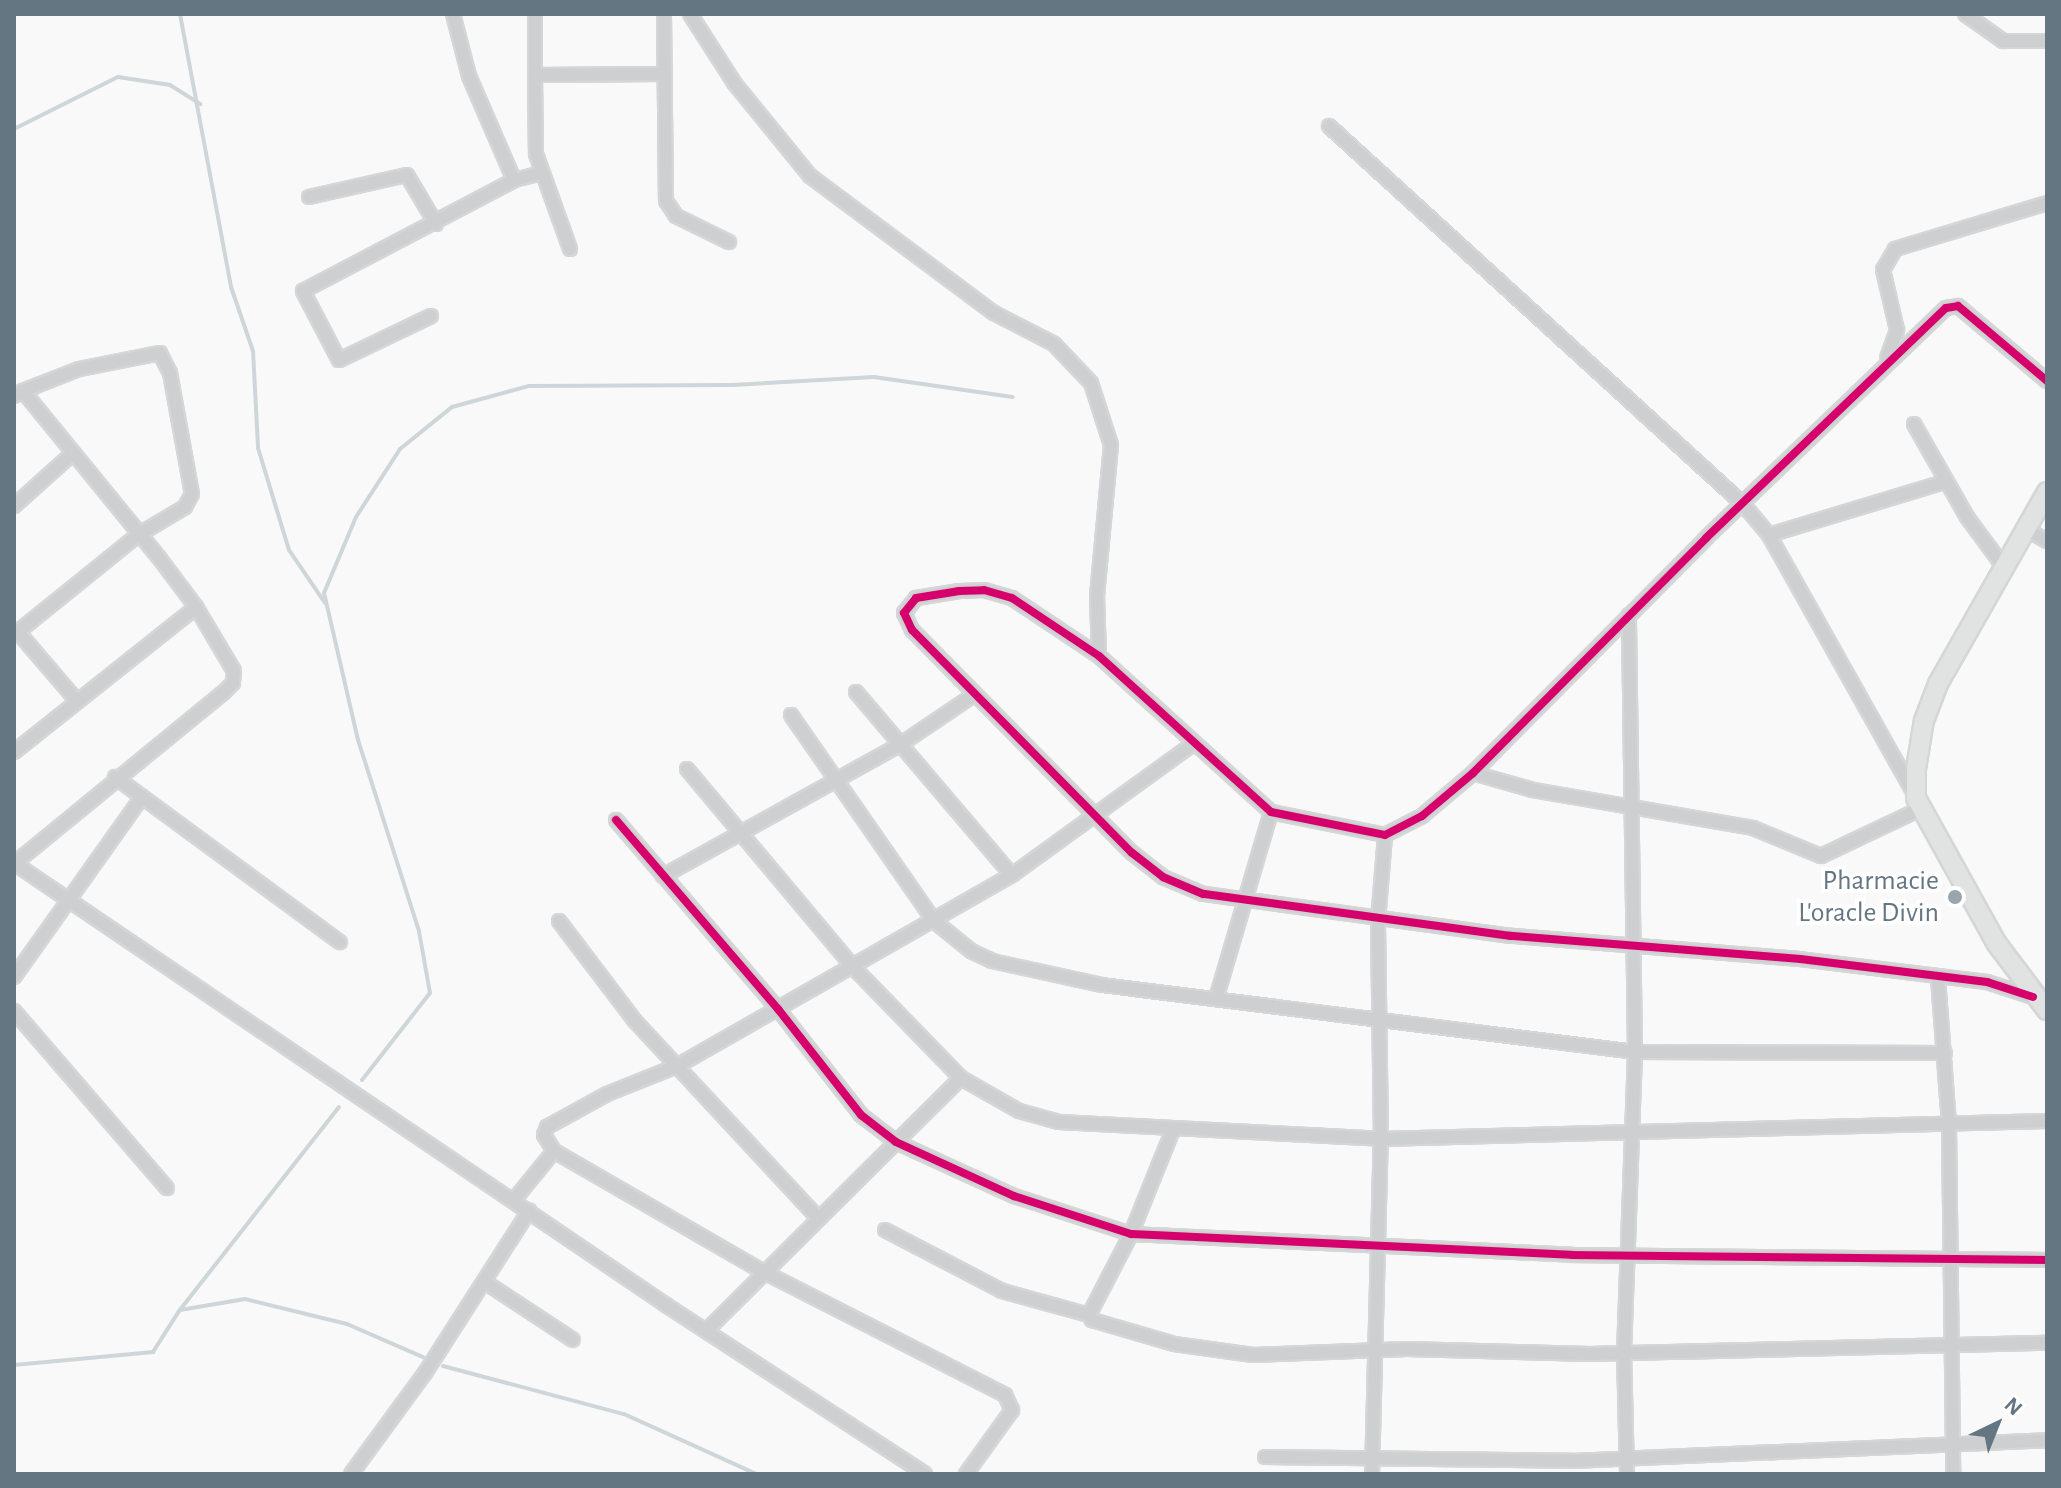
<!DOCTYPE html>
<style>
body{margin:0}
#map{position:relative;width:2061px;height:1488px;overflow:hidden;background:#f9f9f9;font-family:"Alegreya Sans",sans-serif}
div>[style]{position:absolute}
.stream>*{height:4px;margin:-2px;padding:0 2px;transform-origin:2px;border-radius:2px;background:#ced6d9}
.roads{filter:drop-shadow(2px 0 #d5d6d7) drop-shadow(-2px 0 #d5d6d7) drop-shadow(0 2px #d5d6d7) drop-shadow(0 -2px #d5d6d7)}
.street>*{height:12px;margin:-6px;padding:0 6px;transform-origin:6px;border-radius:6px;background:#cecfd0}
.secondary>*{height:18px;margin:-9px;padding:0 9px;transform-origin:9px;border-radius:9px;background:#e1e2e2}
.cycleway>*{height:8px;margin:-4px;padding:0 4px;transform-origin:4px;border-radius:4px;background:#d6006c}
.dots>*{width:22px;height:22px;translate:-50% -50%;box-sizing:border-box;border:4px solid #fff;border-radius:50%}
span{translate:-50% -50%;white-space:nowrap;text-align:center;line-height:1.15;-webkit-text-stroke:8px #fff;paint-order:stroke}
.poi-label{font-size:28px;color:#657683}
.right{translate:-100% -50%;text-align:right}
.frame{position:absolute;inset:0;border:16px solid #657683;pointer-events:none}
.north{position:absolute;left:1957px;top:1384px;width:80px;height:80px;-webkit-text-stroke:6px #fff;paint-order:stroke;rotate:43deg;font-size:22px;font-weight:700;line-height:32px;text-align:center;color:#657683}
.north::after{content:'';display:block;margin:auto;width:28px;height:36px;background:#657683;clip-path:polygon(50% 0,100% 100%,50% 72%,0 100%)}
</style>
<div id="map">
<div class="stream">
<i style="left:180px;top:14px;width:278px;rotate:79.4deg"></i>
<i style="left:231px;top:287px;width:68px;rotate:71deg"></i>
<i style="left:253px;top:351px;width:97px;rotate:87deg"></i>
<i style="left:258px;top:448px;width:107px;rotate:73.1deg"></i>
<i style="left:289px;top:550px;width:64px;rotate:55.8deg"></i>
<i style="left:14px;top:129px;width:116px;rotate:-26.6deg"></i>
<i style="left:118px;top:77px;width:53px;rotate:8.7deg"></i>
<i style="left:170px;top:85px;width:36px;rotate:32deg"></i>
<i style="left:362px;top:1080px;width:110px;rotate:-52deg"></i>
<i style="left:430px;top:993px;width:63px;rotate:-100.1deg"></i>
<i style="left:419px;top:931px;width:201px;rotate:-107.7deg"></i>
<i style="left:358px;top:740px;width:151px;rotate:-103deg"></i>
<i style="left:324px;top:593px;width:82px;rotate:-67.2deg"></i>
<i style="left:356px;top:517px;width:81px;rotate:-57.1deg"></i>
<i style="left:400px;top:449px;width:67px;rotate:-38.9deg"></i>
<i style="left:452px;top:407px;width:80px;rotate:-15.3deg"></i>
<i style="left:529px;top:386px;width:203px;rotate:-0.3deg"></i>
<i style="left:732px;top:385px;width:142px;rotate:-3.2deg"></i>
<i style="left:874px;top:377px;width:140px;rotate:8.2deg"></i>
<i style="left:180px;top:1310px;width:66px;rotate:-9.6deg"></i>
<i style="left:245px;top:1299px;width:105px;rotate:13.8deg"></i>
<i style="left:347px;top:1324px;width:83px;rotate:23.5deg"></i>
<i style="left:14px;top:1365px;width:140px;rotate:-5.3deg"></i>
<i style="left:153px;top:1352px;width:49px;rotate:-57.6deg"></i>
<i style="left:179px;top:1311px;width:259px;rotate:-51.9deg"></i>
<i style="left:443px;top:1366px;width:187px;rotate:14.9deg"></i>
<i style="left:624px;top:1414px;width:145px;rotate:24.4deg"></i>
</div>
<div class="roads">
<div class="street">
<i style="left:453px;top:14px;width:64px;rotate:75.5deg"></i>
<i style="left:469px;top:76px;width:113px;rotate:66.6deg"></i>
<i style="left:535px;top:14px;width:61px;rotate:90deg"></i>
<i style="left:535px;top:75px;width:127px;rotate:-0.5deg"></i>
<i style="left:664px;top:14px;width:187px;rotate:89.4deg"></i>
<i style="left:666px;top:201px;width:18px;rotate:56deg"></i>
<i style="left:676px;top:216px;width:59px;rotate:26.1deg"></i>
<i style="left:690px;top:14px;width:83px;rotate:57.3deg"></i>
<i style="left:735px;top:84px;width:119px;rotate:50.8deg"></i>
<i style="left:810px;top:176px;width:229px;rotate:36.7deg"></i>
<i style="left:994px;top:313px;width:68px;rotate:27.3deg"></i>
<i style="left:1054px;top:344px;width:54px;rotate:46.5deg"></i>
<i style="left:1091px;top:383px;width:65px;rotate:72.1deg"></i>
<i style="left:1111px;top:445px;width:152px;rotate:95.3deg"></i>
<i style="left:1097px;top:596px;width:60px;rotate:88.1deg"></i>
<i style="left:1965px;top:14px;width:47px;rotate:35.4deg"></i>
<i style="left:2003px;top:41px;width:44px"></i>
<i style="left:535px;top:75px;width:79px;rotate:89.3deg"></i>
<i style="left:536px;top:154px;width:101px;rotate:70.3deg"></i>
<i style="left:1329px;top:126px;width:561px;rotate:42.4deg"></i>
<i style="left:1743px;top:504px;width:40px;rotate:50deg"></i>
<i style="left:1769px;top:535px;width:298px;rotate:60.7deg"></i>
<i style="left:309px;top:197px;width:100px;rotate:-12.7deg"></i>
<i style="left:407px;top:175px;width:57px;rotate:59.4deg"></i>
<i style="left:431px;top:316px;width:102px;rotate:154.4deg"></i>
<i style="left:339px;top:360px;width:78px;rotate:-117.6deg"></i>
<i style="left:303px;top:291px;width:238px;rotate:-27.7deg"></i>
<i style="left:514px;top:180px;width:29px;rotate:-14deg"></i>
<i style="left:1887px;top:358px;width:30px;rotate:-70deg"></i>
<i style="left:1897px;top:330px;width:62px;rotate:-103.1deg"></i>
<i style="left:1883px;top:270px;width:24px;rotate:-60deg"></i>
<i style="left:1895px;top:249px;width:159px;rotate:-16.8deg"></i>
<i style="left:14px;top:396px;width:10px;rotate:-29deg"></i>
<i style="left:23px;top:391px;width:217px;rotate:50.8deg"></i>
<i style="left:160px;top:559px;width:60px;rotate:53.1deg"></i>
<i style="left:196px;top:607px;width:74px;rotate:59.3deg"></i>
<i style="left:234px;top:671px;width:12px;rotate:95deg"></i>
<i style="left:233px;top:683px;width:13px;rotate:135deg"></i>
<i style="left:224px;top:692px;width:271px;rotate:140.7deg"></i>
<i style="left:1914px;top:424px;width:107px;rotate:60.3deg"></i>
<i style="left:1967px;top:517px;width:61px;rotate:53.7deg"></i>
<i style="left:14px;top:506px;width:79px;rotate:-41.9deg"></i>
<i style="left:2026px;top:529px;width:24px;rotate:30deg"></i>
<i style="left:1769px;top:535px;width:184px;rotate:-16.8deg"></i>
<i style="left:18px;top:632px;width:91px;rotate:49.5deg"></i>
<i style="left:14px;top:635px;width:159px;rotate:-38.9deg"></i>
<i style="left:138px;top:535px;width:55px;rotate:-30.8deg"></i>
<i style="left:185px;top:507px;width:15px;rotate:-62deg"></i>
<i style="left:192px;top:494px;width:123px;rotate:-100.3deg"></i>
<i style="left:170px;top:373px;width:22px;rotate:-117deg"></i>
<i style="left:160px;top:353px;width:83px;rotate:168.8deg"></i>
<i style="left:79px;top:369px;width:60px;rotate:158.6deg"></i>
<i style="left:856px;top:692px;width:240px;rotate:49.6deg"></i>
<i style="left:1012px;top:875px;width:223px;rotate:-35.9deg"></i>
<i style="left:791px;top:715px;width:251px;rotate:55.2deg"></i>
<i style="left:934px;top:921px;width:48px;rotate:39deg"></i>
<i style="left:971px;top:951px;width:23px;rotate:25deg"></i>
<i style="left:992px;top:961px;width:113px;rotate:12.3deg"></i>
<i style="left:1102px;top:985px;width:537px;rotate:7.16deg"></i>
<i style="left:1635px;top:1052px;width:310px;rotate:0.2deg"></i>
<i style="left:14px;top:752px;width:233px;rotate:-38.5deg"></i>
<i style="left:687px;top:769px;width:261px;rotate:50deg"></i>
<i style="left:855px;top:969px;width:152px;rotate:45.8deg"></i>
<i style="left:961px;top:1078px;width:67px;rotate:29.6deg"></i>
<i style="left:1019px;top:1111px;width:41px;rotate:15.4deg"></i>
<i style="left:1059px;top:1122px;width:322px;rotate:3deg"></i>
<i style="left:1381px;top:1139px;width:666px;rotate:-1.55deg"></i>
<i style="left:1473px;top:773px;width:62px;rotate:15.8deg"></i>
<i style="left:1533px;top:790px;width:223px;rotate:9.8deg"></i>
<i style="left:1753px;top:828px;width:74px;rotate:22.4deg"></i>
<i style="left:1821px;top:856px;width:112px;rotate:-25.4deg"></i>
<i style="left:115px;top:777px;width:279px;rotate:36.3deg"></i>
<i style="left:616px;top:820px;width:249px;rotate:49.4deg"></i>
<i style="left:778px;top:1009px;width:135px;rotate:51.9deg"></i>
<i style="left:861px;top:1115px;width:44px;rotate:37.6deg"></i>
<i style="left:896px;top:1142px;width:130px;rotate:24.6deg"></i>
<i style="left:1014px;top:1196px;width:123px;rotate:18deg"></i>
<i style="left:1131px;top:1234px;width:441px;rotate:2.7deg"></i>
<i style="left:1572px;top:1255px;width:475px;rotate:0.6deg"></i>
<i style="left:14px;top:863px;width:788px;rotate:34.13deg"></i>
<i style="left:666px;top:1305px;width:309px;rotate:33.1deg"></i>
<i style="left:663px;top:876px;width:272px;rotate:-29deg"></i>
<i style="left:901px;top:744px;width:89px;rotate:-34deg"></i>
<i style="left:559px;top:921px;width:126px;rotate:52.8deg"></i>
<i style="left:635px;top:1021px;width:267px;rotate:47.1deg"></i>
<i style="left:14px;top:977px;width:221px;rotate:-54.6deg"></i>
<i style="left:1938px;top:978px;width:148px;rotate:85.7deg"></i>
<i style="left:1949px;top:1126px;width:348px;rotate:89.3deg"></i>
<i style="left:2033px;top:997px;width:48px;rotate:-161.9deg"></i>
<i style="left:1987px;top:982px;width:188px;rotate:-173deg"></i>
<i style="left:1800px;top:959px;width:290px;rotate:-175.4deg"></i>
<i style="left:1511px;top:936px;width:311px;rotate:-172.2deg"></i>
<i style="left:1203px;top:894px;width:43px;rotate:-157deg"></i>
<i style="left:1163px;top:877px;width:39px;rotate:-142deg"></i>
<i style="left:1132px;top:853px;width:313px;rotate:-134.6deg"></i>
<i style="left:912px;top:630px;width:19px;rotate:-115deg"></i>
<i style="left:904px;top:613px;width:19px;rotate:-51deg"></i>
<i style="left:916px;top:598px;width:44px;rotate:-9.2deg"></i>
<i style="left:959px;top:591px;width:25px;rotate:-2deg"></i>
<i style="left:984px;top:590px;width:29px;rotate:16deg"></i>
<i style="left:1012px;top:598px;width:105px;rotate:33.7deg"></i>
<i style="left:1099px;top:656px;width:232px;rotate:42.2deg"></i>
<i style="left:1271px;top:812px;width:116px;rotate:11.4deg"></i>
<i style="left:1385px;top:835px;width:42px;rotate:-27.2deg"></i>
<i style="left:1422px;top:816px;width:67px;rotate:-40.1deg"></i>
<i style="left:1473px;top:773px;width:331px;rotate:-45.2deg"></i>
<i style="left:1706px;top:538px;width:332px;rotate:-43.8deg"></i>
<i style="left:1946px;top:308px;width:12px;rotate:-9deg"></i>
<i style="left:1958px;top:306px;width:116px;rotate:40.1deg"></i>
<i style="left:1216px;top:999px;width:195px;rotate:-73.6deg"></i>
<i style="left:14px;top:1011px;width:234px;rotate:49.2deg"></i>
<i style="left:1172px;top:1132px;width:110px;rotate:111.9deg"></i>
<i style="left:1131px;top:1234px;width:91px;rotate:117.4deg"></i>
<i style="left:1089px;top:1315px;width:6px;rotate:59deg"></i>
<i style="left:1092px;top:1320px;width:85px;rotate:16.3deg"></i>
<i style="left:1174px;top:1344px;width:80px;rotate:7.9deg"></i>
<i style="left:1253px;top:1355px;width:154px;rotate:-2.2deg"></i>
<i style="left:1407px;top:1349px;width:183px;rotate:1.6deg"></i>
<i style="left:1590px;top:1354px;width:457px;rotate:-1.4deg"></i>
<i style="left:554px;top:1151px;width:19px;rotate:-122deg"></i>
<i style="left:544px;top:1135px;width:9px;rotate:-69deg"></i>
<i style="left:547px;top:1127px;width:68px;rotate:-28.8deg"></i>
<i style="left:607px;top:1094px;width:75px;rotate:-21.8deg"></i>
<i style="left:677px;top:1066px;width:386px;rotate:-29.7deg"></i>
<i style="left:514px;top:1200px;width:63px;rotate:-50.8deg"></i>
<i style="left:554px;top:1151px;width:242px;rotate:30deg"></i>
<i style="left:764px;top:1272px;width:271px;rotate:27deg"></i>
<i style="left:1005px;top:1395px;width:17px;rotate:65deg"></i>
<i style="left:1012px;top:1410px;width:79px;rotate:125.7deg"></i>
<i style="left:885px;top:1230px;width:132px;rotate:27.5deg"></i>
<i style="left:1002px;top:1291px;width:90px;rotate:15.4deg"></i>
<i style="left:485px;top:1282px;width:105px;rotate:33.4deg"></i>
<i style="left:707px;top:1330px;width:358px;rotate:-44.8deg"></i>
<i style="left:1265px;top:1457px;width:307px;rotate:0.7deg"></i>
<i style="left:1572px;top:1461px;width:475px;rotate:-2.5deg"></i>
<i style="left:351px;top:1474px;width:125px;rotate:-53.8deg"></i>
<i style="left:425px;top:1373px;width:193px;rotate:-57.3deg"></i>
<i style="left:1372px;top:1474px;width:335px;rotate:-88.5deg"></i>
<i style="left:1381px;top:1139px;width:218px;rotate:-90.8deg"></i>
<i style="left:1378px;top:921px;width:86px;rotate:-85.3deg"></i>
<i style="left:1627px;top:1474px;width:121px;rotate:-91.4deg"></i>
<i style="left:1624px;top:1353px;width:301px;rotate:-87.9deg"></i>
<i style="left:1635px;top:1052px;width:437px;rotate:-90.8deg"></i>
</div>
<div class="secondary">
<i style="left:2047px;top:492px;width:221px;rotate:119.6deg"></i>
<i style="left:1938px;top:684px;width:39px;rotate:111deg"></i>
<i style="left:1924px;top:720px;width:50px;rotate:99.3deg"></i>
<i style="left:1916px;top:769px;width:29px;rotate:90deg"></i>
<i style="left:1916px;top:798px;width:167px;rotate:61deg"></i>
<i style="left:1997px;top:944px;width:83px;rotate:52.9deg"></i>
</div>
</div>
<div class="cycleway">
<i style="left:616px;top:820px;width:249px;rotate:49.4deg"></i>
<i style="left:778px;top:1009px;width:135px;rotate:51.9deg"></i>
<i style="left:861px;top:1115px;width:44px;rotate:37.6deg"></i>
<i style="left:896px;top:1142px;width:130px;rotate:24.6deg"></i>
<i style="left:1014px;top:1196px;width:123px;rotate:18deg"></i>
<i style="left:1131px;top:1234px;width:441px;rotate:2.7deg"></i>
<i style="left:1572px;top:1255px;width:475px;rotate:0.6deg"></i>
<i style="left:2033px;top:997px;width:48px;rotate:-161.9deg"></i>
<i style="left:1987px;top:982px;width:188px;rotate:-173deg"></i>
<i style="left:1800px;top:959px;width:290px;rotate:-175.4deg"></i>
<i style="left:1511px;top:936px;width:311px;rotate:-172.2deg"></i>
<i style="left:1203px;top:894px;width:43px;rotate:-157deg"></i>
<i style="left:1163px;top:877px;width:39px;rotate:-142deg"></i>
<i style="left:1132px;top:853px;width:313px;rotate:-134.6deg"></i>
<i style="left:912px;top:630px;width:19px;rotate:-115deg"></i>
<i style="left:904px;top:613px;width:19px;rotate:-51deg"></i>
<i style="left:916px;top:598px;width:44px;rotate:-9.2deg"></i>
<i style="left:959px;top:591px;width:25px;rotate:-2deg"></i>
<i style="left:984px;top:590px;width:29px;rotate:16deg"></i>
<i style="left:1012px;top:598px;width:105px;rotate:33.7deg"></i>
<i style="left:1099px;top:656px;width:232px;rotate:42.2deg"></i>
<i style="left:1271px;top:812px;width:116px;rotate:11.4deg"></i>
<i style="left:1385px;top:835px;width:42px;rotate:-27.2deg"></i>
<i style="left:1422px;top:816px;width:67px;rotate:-40.1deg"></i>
<i style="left:1473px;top:773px;width:331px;rotate:-45.2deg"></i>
<i style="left:1706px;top:538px;width:332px;rotate:-43.8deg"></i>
<i style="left:1946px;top:308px;width:12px;rotate:-9deg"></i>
<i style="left:1958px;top:306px;width:116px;rotate:40.1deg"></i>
</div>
<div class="dots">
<i style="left:1955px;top:897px;background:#99a4ac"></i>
</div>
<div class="poi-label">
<span class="right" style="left:1939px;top:897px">Pharmacie<br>L'oracle Divin</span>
</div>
<div class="frame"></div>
<div class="north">N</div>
</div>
